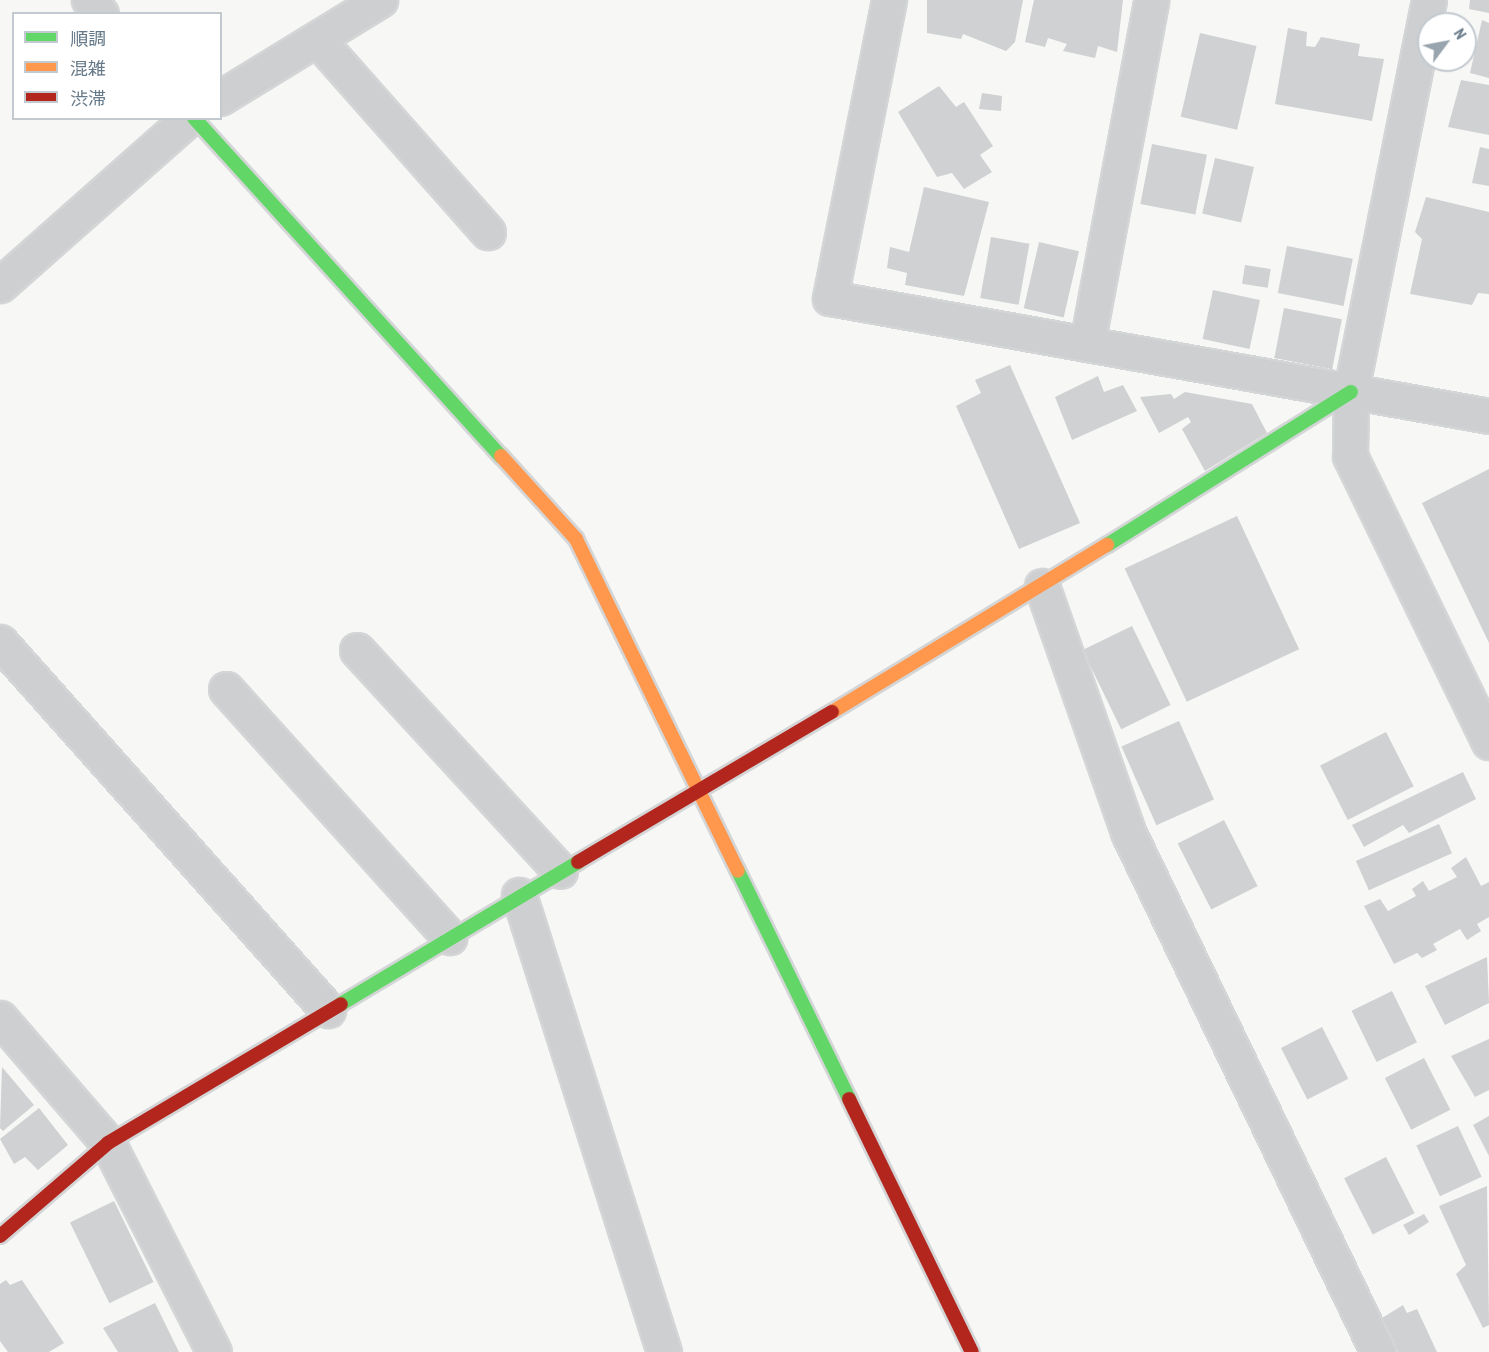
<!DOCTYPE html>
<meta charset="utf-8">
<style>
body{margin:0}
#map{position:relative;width:1489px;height:1352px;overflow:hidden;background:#f7f7f6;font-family:"PT Sans Narrow","Noto Sans JP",sans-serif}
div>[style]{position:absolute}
.building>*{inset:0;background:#cfd1d2;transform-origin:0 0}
.roads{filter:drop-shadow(2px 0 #d4d5d6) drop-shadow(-2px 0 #d4d5d6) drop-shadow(0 2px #d4d5d6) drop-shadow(0 -2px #d4d5d6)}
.street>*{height:33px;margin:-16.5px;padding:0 16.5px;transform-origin:16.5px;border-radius:16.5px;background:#cdcfd0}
.fast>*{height:14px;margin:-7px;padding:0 7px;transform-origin:7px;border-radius:7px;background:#63d668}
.slow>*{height:14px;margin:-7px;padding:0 7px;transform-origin:7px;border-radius:7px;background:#ff974d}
.jam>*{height:14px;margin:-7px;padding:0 7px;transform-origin:7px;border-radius:7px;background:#b3261e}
span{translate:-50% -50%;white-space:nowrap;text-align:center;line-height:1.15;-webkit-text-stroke:6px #fff;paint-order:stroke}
.legend{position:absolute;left:12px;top:12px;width:210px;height:108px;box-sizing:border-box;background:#fff;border:2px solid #c2c9cf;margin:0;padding:8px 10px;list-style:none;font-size:18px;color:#667988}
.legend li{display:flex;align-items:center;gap:12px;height:30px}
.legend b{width:30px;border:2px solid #c2c9cf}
.north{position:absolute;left:1417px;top:12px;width:60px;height:60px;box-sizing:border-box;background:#fff;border:2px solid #c2c9cf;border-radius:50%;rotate:58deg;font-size:16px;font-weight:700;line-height:24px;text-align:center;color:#667988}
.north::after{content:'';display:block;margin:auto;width:21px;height:27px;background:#99a5ae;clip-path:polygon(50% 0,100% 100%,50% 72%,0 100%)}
</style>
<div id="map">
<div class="building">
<i style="clip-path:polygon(927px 0,1023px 0,1015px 42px,1006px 51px,963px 34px,961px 39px,927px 33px)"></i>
<i style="clip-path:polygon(1034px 0,1123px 0,1117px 52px,1098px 46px,1095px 58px,1063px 51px,1067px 44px,1048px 38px,1045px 47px,1025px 42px)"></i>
<i style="clip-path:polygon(1470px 0,1489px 0,1489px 13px,1469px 9px)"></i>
<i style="clip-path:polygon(1482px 20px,1489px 23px,1489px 78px,1470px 73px)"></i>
<i style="clip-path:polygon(1288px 28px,1307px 32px,1306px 46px,1315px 47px,1321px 37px,1360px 44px,1358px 56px,1384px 59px,1372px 121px,1275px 104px)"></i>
<i style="left:1200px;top:33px;width:58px;height:86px;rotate:13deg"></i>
<i style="clip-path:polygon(1461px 80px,1489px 85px,1489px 135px,1448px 127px)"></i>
<i style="clip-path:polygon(939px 86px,956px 107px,964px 102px,993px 146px,980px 155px,992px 172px,964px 189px,952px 173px,937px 177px,898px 112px)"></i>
<i style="clip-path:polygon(982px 93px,1002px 96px,1001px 111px,979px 109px)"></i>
<i style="left:1152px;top:144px;width:56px;height:61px;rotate:11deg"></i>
<i style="clip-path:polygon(1480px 147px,1489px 149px,1489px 186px,1472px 183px)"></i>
<i style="left:1215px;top:158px;width:40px;height:57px;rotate:13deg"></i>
<i style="clip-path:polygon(924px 187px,989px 202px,964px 296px,905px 285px,907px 273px,887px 268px,890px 247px,909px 252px)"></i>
<i style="clip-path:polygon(1426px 197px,1489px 212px,1489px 294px,1478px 293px,1472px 305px,1410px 294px,1422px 239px,1415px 232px)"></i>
<i style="left:991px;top:237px;width:39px;height:62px;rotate:10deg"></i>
<i style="left:1039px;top:242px;width:41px;height:68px;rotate:13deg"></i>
<i style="left:1287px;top:246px;width:67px;height:48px;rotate:11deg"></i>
<i style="left:1245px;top:265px;width:26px;height:19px;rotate:9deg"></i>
<i style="left:1213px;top:290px;width:48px;height:50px;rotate:12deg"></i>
<i style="left:1284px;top:308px;width:59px;height:51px;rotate:11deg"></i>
<i style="clip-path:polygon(1010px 365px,1080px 523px,1019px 549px,956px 406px,981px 393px,975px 380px)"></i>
<i style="clip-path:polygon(1098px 376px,1104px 392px,1123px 385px,1137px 411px,1072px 440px,1055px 397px)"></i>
<i style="clip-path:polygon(1185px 392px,1252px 404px,1267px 433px,1205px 471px,1182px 429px,1191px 422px,1188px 417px,1159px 433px,1140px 397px,1171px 394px,1174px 399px)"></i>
<i style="clip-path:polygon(1489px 469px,1489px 643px,1422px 503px)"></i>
<i style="left:1237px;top:516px;width:147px;height:124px;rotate:65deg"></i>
<i style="left:1132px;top:626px;width:88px;height:55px;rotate:64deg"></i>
<i style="left:1179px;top:721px;width:86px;height:63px;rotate:66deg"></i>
<i style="left:1386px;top:732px;width:61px;height:74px;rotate:63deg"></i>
<i style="clip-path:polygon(1463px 772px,1476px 799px,1409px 833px,1403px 825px,1364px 847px,1352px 825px)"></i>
<i style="left:1224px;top:820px;width:74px;height:52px;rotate:63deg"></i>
<i style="left:1439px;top:824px;width:32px;height:91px;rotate:66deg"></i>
<i style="clip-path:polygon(1466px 857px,1481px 886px,1489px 882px,1489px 917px,1477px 924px,1481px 931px,1467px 940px,1460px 929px,1433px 944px,1437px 950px,1422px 958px,1417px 953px,1394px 964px,1364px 906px,1380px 899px,1388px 911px,1416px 896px,1412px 889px,1423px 881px,1429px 891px,1457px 877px,1451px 868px)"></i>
<i style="clip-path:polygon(1487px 957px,1489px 1003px,1445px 1025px,1425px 986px)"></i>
<i style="left:1392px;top:991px;width:57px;height:45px;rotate:64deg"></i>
<i style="left:1322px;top:1027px;width:58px;height:46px;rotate:63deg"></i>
<i style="clip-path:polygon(1489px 1039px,1489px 1090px,1475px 1097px,1451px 1056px)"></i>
<i style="left:1424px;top:1058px;width:58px;height:44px;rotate:63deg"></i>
<i style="clip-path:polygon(2px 1067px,34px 1105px,3px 1131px,0 1128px)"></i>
<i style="clip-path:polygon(39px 1108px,68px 1145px,38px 1170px,25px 1157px,14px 1164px,0 1139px)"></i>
<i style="clip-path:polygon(1489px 1116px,1489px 1156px,1473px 1125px)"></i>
<i style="left:1458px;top:1126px;width:56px;height:46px;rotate:65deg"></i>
<i style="left:1386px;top:1157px;width:63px;height:47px;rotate:63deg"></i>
<i style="clip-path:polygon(1487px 1186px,1489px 1325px,1483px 1328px,1456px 1274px,1466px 1265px,1439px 1206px)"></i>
<i style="left:114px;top:1201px;width:90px;height:49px;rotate:64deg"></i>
<i style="clip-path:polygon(1424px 1214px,1429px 1222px,1409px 1235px,1403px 1225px)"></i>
<i style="clip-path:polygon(6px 1280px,10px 1285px,22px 1280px,64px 1343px,49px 1352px,8px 1352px,0 1341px,0 1284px)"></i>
<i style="clip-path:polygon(155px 1303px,179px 1352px,118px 1352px,103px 1328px)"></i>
<i style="clip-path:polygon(1403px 1305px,1407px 1313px,1417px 1309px,1437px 1352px,1398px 1352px,1382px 1318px)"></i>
</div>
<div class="roads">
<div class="street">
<i style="left:89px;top:0;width:18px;rotate:49deg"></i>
<i style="left:889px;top:0;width:304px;rotate:101.2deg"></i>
<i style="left:830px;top:298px;width:669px;rotate:10.15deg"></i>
<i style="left:1429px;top:0;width:400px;rotate:101.3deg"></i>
<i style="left:1351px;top:392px;width:64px;rotate:90.9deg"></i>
<i style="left:1350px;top:456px;width:318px;rotate:64.1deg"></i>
<i style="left:317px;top:39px;width:258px;rotate:48.5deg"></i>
<i style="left:220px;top:98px;width:188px;rotate:-31.5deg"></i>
<i style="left:0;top:285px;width:252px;rotate:-41.5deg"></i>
<i style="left:1087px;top:344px;width:349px;rotate:-79.4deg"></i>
<i style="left:1042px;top:586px;width:261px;rotate:70.7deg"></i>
<i style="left:1128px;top:832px;width:577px;rotate:64.32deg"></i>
<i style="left:0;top:642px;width:493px;rotate:48.3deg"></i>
<i style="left:357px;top:650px;width:300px;rotate:47.4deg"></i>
<i style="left:226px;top:689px;width:334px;rotate:48deg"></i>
<i style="left:519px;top:895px;width:479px;rotate:72.4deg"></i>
<i style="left:0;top:1018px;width:165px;rotate:49.2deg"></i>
<i style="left:108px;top:1143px;width:234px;rotate:63.1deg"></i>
</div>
<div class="fast">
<i style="left:194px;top:118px;width:457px;rotate:47.8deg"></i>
<i style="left:1107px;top:545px;width:288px;rotate:-32.1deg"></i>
<i style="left:738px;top:871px;width:254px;rotate:64deg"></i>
<i style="left:341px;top:1004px;width:276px;rotate:-30.9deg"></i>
</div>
<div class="slow">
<i style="left:501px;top:456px;width:112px;rotate:47.9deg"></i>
<i style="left:576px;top:539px;width:369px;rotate:64deg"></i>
<i style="left:832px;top:712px;width:322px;rotate:-31.3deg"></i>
</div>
<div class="jam">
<i style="left:578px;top:862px;width:295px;rotate:-30.6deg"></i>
<i style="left:849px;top:1099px;width:281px;rotate:64.1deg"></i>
<i style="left:0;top:1236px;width:143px;rotate:-40.7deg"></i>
<i style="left:108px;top:1143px;width:271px;rotate:-30.8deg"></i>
</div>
</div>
<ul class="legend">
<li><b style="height:8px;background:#63d668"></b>順調</li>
<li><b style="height:8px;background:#ff974d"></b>混雑</li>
<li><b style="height:8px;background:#b3261e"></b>渋滞</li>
</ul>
<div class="north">N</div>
</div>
